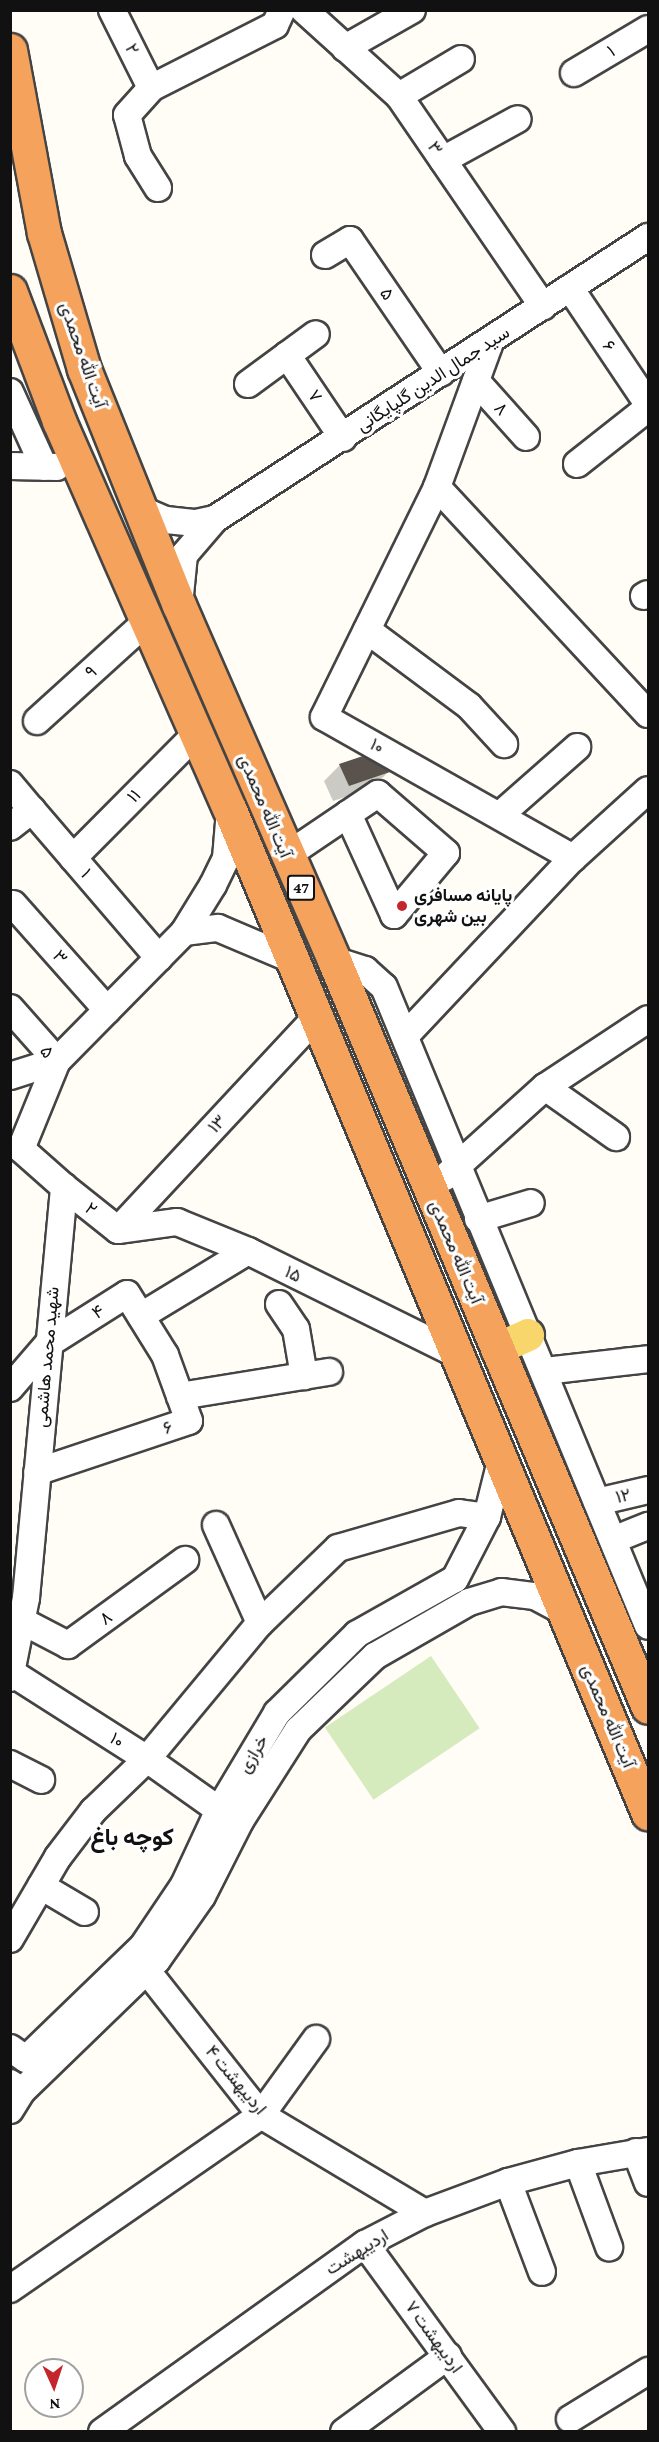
<!DOCTYPE html>
<meta charset="utf-8">
<style>
body{margin:0}
#map{position:relative;width:659px;height:2442px;overflow:hidden;background:#fffdf5;font-family:"Crimson Pro",Vazirmatn,serif}
div>[style]{position:absolute}
.green>*{inset:0;background:#d5ebbd;transform-origin:0 0}
.shadow>*{inset:0;background:#0003}
.building>*{inset:0;background:#5a524d}
.roads{filter:drop-shadow(2px 0 #444) drop-shadow(-2px 0 #444) drop-shadow(0 2px #444) drop-shadow(0 -2px #444)}
.minor>*{height:26px;margin:-13px;padding:0 13px;transform-origin:13px;border-radius:13px;background:#fff}
.major>*{height:32px;margin:-16px;padding:0 16px;transform-origin:16px;border-radius:16px;background:#f9d66b}
.highway>*{height:33px;margin:-16.5px;padding:0 16.5px;transform-origin:16.5px;border-radius:16.5px;background:#f5a25d}
.dots>*{width:16px;height:16px;translate:-50% -50%;box-sizing:border-box;border:3px solid #fff;border-radius:50%}
span{translate:-50% -50%;white-space:nowrap;text-align:center;line-height:1.15;-webkit-text-stroke:6px #fff;paint-order:stroke}
.shield-label span{padding:2px 4px;background:#fff;border:2px solid;border-radius:4px;-webkit-text-stroke-width:0}
.shield-label{font-size:16px;color:#111;font-weight:700}
.street-label{font-size:18px;color:#111}
.poi-label{font-size:18px;color:#111;font-weight:700}
.left{translate:0 -50%;text-align:left}
.district-label{font-size:24px;color:#111;font-weight:700}
.frame{position:absolute;inset:0;border:12px solid #111;pointer-events:none}
.north{position:absolute;left:24px;top:2358px;width:60px;height:60px;box-sizing:border-box;background:#fff;border:2px solid #a0a0a0;border-radius:50%;rotate:177deg;font-size:16px;font-weight:700;line-height:24px;text-align:center;color:#111}
.north::after{content:'';display:block;margin:auto;width:21px;height:27px;background:#c4262e;clip-path:polygon(50% 0,100% 100%,50% 72%,0 100%)}
</style>
<div id="map">
<div class="green">
<i style="left:431px;top:1656px;width:87px;height:128px;rotate:56deg"></i>
</div>
<div class="shadow">
<i style="clip-path:polygon(340px 765px,388px 772px,373px 788px,333px 801px,324px 781px)"></i>
</div>
<div class="building">
<i style="clip-path:polygon(363px 756px,390px 772px,349px 786px,339px 764px)"></i>
</div>
<div class="roads">
<div class="minor">
<i style="left:112px;top:10px;width:87px;rotate:63.4deg"></i>
<i style="left:304px;top:10px;width:128px;rotate:42.2deg"></i>
<i style="left:399px;top:96px;width:255px;rotate:55.6deg"></i>
<i style="left:345px;top:48px;width:77px;rotate:-29.6deg"></i>
<i style="left:574px;top:73px;width:86px;rotate:-30.7deg"></i>
<i style="left:399px;top:96px;width:72px;rotate:-30.8deg"></i>
<i style="left:443px;top:160px;width:85px;rotate:-28.7deg"></i>
<i style="left:158px;top:188px;width:38px;rotate:-122deg"></i>
<i style="left:138px;top:156px;width:42px;rotate:-105deg"></i>
<i style="left:127px;top:115px;width:36px;rotate:-48deg"></i>
<i style="left:151px;top:88px;width:139px;rotate:-26.9deg"></i>
<i style="left:275px;top:25px;width:17px;rotate:-65deg"></i>
<i style="left:325px;top:255px;width:29px;rotate:-31deg"></i>
<i style="left:350px;top:240px;width:161px;rotate:55.6deg"></i>
<i style="left:570px;top:288px;width:140px;rotate:56.1deg"></i>
<i style="left:287px;top:355px;width:100px;rotate:56deg"></i>
<i style="left:476px;top:381px;width:75px;rotate:48.2deg"></i>
<i style="left:248px;top:384px;width:84px;rotate:-36.3deg"></i>
<i style="left:10px;top:392px;width:82px;rotate:65.6deg"></i>
<i style="left:577px;top:464px;width:90px;rotate:-38.3deg"></i>
<i style="left:10px;top:466px;width:47px;rotate:1.2deg"></i>
<i style="left:437px;top:487px;width:310px;rotate:47.1deg"></i>
<i style="left:142px;top:510px;width:26px;rotate:23deg"></i>
<i style="left:166px;top:520px;width:30px;rotate:6deg"></i>
<i style="left:196px;top:523px;width:19px;rotate:-12deg"></i>
<i style="left:644px;top:596px;width:4px;rotate:-27deg"></i>
<i style="left:179px;top:605px;width:50px;rotate:-84.3deg"></i>
<i style="left:184px;top:555px;width:48px;rotate:-49.3deg"></i>
<i style="left:215px;top:519px;width:517px;rotate:-33.07deg"></i>
<i style="left:367px;top:630px;width:127px;rotate:36.7deg"></i>
<i style="left:469px;top:706px;width:52px;rotate:47.4deg"></i>
<i style="left:37px;top:721px;width:146px;rotate:-42.2deg"></i>
<i style="left:10px;top:784px;width:34px;rotate:50deg"></i>
<i style="left:500px;top:815px;width:103px;rotate:-41.4deg"></i>
<i style="left:10px;top:827px;width:28px;rotate:-38deg"></i>
<i style="left:32px;top:810px;width:195px;rotate:49.4deg"></i>
<i style="left:286px;top:856px;width:75px;rotate:-34.1deg"></i>
<i style="left:348px;top:814px;width:36px;rotate:-34deg"></i>
<i style="left:378px;top:794px;width:90px;rotate:40.9deg"></i>
<i style="left:446px;top:853px;width:81px;rotate:130deg"></i>
<i style="left:394px;top:915px;width:111px;rotate:-114.5deg"></i>
<i style="left:73px;top:858px;width:175px;rotate:-45.2deg"></i>
<i style="left:573px;top:858px;width:101px;rotate:-42.2deg"></i>
<i style="left:13px;top:904px;width:142px;rotate:48.4deg"></i>
<i style="left:184px;top:932px;width:34px;rotate:-7deg"></i>
<i style="left:218px;top:928px;width:79px;rotate:23deg"></i>
<i style="left:334px;top:960px;width:33px;rotate:18deg"></i>
<i style="left:365px;top:970px;width:25px;rotate:42deg"></i>
<i style="left:384px;top:987px;width:691px;rotate:67.55deg"></i>
<i style="left:10px;top:1008px;width:71px;rotate:48.4deg"></i>
<i style="left:405px;top:1036px;width:245px;rotate:-46.7deg"></i>
<i style="left:573px;top:858px;width:286px;rotate:-150.5deg"></i>
<i style="left:324px;top:717px;width:256px;rotate:-63.8deg"></i>
<i style="left:437px;top:487px;width:154px;rotate:-69.9deg"></i>
<i style="left:10px;top:1076px;width:49px;rotate:-17.7deg"></i>
<i style="left:545px;top:1087px;width:87px;rotate:35.2deg"></i>
<i style="left:445px;top:1177px;width:135px;rotate:-42deg"></i>
<i style="left:545px;top:1087px;width:123px;rotate:-33.4deg"></i>
<i style="left:64px;top:1187px;width:69px;rotate:38.5deg"></i>
<i style="left:478px;top:1219px;width:55px;rotate:-16.8deg"></i>
<i style="left:118px;top:1230px;width:60px;rotate:-7.7deg"></i>
<i style="left:177px;top:1222px;width:77px;rotate:22.2deg"></i>
<i style="left:248px;top:1251px;width:237px;rotate:26.3deg"></i>
<i style="left:118px;top:1230px;width:290px;rotate:-47deg"></i>
<i style="left:279px;top:1304px;width:30px;rotate:56deg"></i>
<i style="left:296px;top:1329px;width:48px;rotate:80.3deg"></i>
<i style="left:141px;top:1316px;width:125px;rotate:-31.3deg"></i>
<i style="left:545px;top:1371px;width:104px;rotate:-6.6deg"></i>
<i style="left:10px;top:1388px;width:58px;rotate:-49.2deg"></i>
<i style="left:48px;top:1344px;width:93px;rotate:-32.3deg"></i>
<i style="left:127px;top:1294px;width:72px;rotate:58.1deg"></i>
<i style="left:165px;top:1355px;width:70px;rotate:70deg"></i>
<i style="left:189px;top:1421px;width:160px;rotate:161.5deg"></i>
<i style="left:180px;top:1396px;width:151px;rotate:-9.2deg"></i>
<i style="left:597px;top:1502px;width:52px;rotate:-13.2deg"></i>
<i style="left:216px;top:1525px;width:107px;rotate:65.8deg"></i>
<i style="left:613px;top:1540px;width:38px;rotate:-22deg"></i>
<i style="left:22px;top:1621px;width:52px;rotate:27.6deg"></i>
<i style="left:68px;top:1645px;width:145px;rotate:-36deg"></i>
<i style="left:12px;top:1673px;width:160px;rotate:32.5deg"></i>
<i style="left:147px;top:1759px;width:88px;rotate:35.3deg"></i>
<i style="left:10px;top:1678px;width:82px;rotate:-78.7deg"></i>
<i style="left:26px;top:1598px;width:413px;rotate:-84.7deg"></i>
<i style="left:64px;top:1187px;width:57px;rotate:-138.5deg"></i>
<i style="left:21px;top:1149px;width:95px;rotate:-67.8deg"></i>
<i style="left:57px;top:1061px;width:181px;rotate:-45.4deg"></i>
<i style="left:184px;top:932px;width:55px;rotate:-58.3deg"></i>
<i style="left:213px;top:885px;width:30px;rotate:-64deg"></i>
<i style="left:226px;top:858px;width:48px;rotate:-85.2deg"></i>
<i style="left:10px;top:1764px;width:35px;rotate:27deg"></i>
<i style="left:41px;top:1886px;width:51px;rotate:30.6deg"></i>
<i style="left:10px;top:1939px;width:95px;rotate:-59.7deg"></i>
<i style="left:58px;top:1857px;width:58px;rotate:-52.7deg"></i>
<i style="left:93px;top:1811px;width:75px;rotate:-43.9deg"></i>
<i style="left:147px;top:1759px;width:177px;rotate:-50.3deg"></i>
<i style="left:260px;top:1623px;width:108px;rotate:-43.9deg"></i>
<i style="left:338px;top:1548px;width:126px;rotate:-16.1deg"></i>
<i style="left:459px;top:1513px;width:28px;rotate:8deg"></i>
<i style="left:136px;top:1957px;width:201px;rotate:51.7deg"></i>
<i style="left:261px;top:2115px;width:191px;rotate:30.9deg"></i>
<i style="left:10px;top:2048px;width:19px;rotate:35deg"></i>
<i style="left:26px;top:2059px;width:163px;rotate:-44deg"></i>
<i style="left:143px;top:1946px;width:73px;rotate:-56.1deg"></i>
<i style="left:184px;top:1885px;width:83px;rotate:-65deg"></i>
<i style="left:219px;top:1810px;width:113px;rotate:-59.1deg"></i>
<i style="left:277px;top:1713px;width:112px;rotate:-44.6deg"></i>
<i style="left:357px;top:1634px;width:112px;rotate:-29.3deg"></i>
<i style="left:455px;top:1579px;width:70px;rotate:-62.7deg"></i>
<i style="left:487px;top:1517px;width:62px;rotate:-76deg"></i>
<i style="left:10px;top:2083px;width:14px;rotate:34deg"></i>
<i style="left:22px;top:2091px;width:188px;rotate:-44.1deg"></i>
<i style="left:157px;top:1960px;width:78px;rotate:-54.9deg"></i>
<i style="left:202px;top:1896px;width:84px;rotate:-63.1deg"></i>
<i style="left:240px;top:1821px;width:108px;rotate:-57.5deg"></i>
<i style="left:298px;top:1730px;width:107px;rotate:-43.9deg"></i>
<i style="left:375px;top:1656px;width:108px;rotate:-29.9deg"></i>
<i style="left:469px;top:1602px;width:34px;rotate:-17deg"></i>
<i style="left:501px;top:1592px;width:34px;rotate:7deg"></i>
<i style="left:535px;top:1596px;width:34px;rotate:28deg"></i>
<i style="left:10px;top:2110px;width:22px;rotate:-58deg"></i>
<i style="left:636px;top:2152px;width:33px;rotate:69deg"></i>
<i style="left:578px;top:2163px;width:90px;rotate:69.7deg"></i>
<i style="left:508px;top:2182px;width:96px;rotate:69.3deg"></i>
<i style="left:365px;top:2244px;width:233px;rotate:53.9deg"></i>
<i style="left:10px;top:2289px;width:305px;rotate:-34.7deg"></i>
<i style="left:261px;top:2115px;width:94px;rotate:-54.1deg"></i>
<i style="left:570px;top:2419px;width:92px;rotate:-31.6deg"></i>
<i style="left:102px;top:2432px;width:323px;rotate:-35.6deg"></i>
<i style="left:365px;top:2244px;width:68px;rotate:-27.3deg"></i>
<i style="left:425px;top:2213px;width:89px;rotate:-20.5deg"></i>
<i style="left:508px;top:2182px;width:73px;rotate:-15.2deg"></i>
<i style="left:578px;top:2163px;width:71px;rotate:-9.7deg"></i>
<i style="left:344px;top:2432px;width:129px;rotate:-36.2deg"></i>
</div>
<div class="major">
<i style="left:497px;top:1349px;width:34px;rotate:-24deg"></i>
</div>
<div class="highway">
<i style="left:10px;top:50px;width:186px;rotate:79.5deg"></i>
<i style="left:44px;top:233px;width:142px;rotate:73.6deg"></i>
<i style="left:84px;top:369px;width:254px;rotate:68.1deg"></i>
<i style="left:179px;top:605px;width:387px;rotate:66.4deg"></i>
<i style="left:334px;top:960px;width:810px;rotate:67.2deg"></i>
<i style="left:10px;top:291px;width:139px;rotate:69.3deg"></i>
<i style="left:59px;top:421px;width:425px;rotate:66.3deg"></i>
<i style="left:230px;top:810px;width:1087px;rotate:67.38deg"></i>
</div>
</div>
<div class="dots">
<i style="left:402px;top:906px;background:#c4262e"></i>
</div>
<div class="shield-label">
<span style="left:301px;top:888px">47</span>
</div>
<div class="street-label">
<span style="left:132px;top:49px;rotate:63deg">۲</span>
<span style="left:611px;top:51px;rotate:-31deg">۱</span>
<span style="left:435px;top:148px;rotate:56deg">۳</span>
<span style="left:387px;top:294px;rotate:56deg">۵</span>
<span style="left:609px;top:346px;rotate:56deg">۶</span>
<span style="left:83px;top:355px;rotate:71deg">آیت الله محمدی</span>
<span style="left:433px;top:379px;rotate:-33deg">سید جمال الدین گلپایگانی</span>
<span style="left:315px;top:396px;rotate:56deg">۷</span>
<span style="left:501px;top:409px;rotate:48deg">۸</span>
<span style="left:91px;top:672px;rotate:-42deg">۹</span>
<span style="left:377px;top:746px;rotate:29deg">۱۰</span>
<span style="left:134px;top:796px;rotate:-45deg">۱۱</span>
<span style="left:265px;top:806px;rotate:67deg">آیت الله محمدی</span>
<span style="left:86px;top:873px;rotate:50deg">۱</span>
<span style="left:60px;top:957px;rotate:49deg">۳</span>
<span style="left:47px;top:1052px;rotate:56deg">۵</span>
<span style="left:217px;top:1124px;rotate:-47deg">۱۳</span>
<span style="left:91px;top:1209px;rotate:38deg">۲</span>
<span style="left:456px;top:1252px;rotate:67deg">آیت الله محمدی</span>
<span style="left:293px;top:1274px;rotate:26deg">۱۵</span>
<span style="left:98px;top:1312px;rotate:-32deg">۴</span>
<span style="left:47px;top:1357px;rotate:-85deg">شهید محمد هاشمی</span>
<span style="left:168px;top:1428px;rotate:-19deg">۶</span>
<span style="left:623px;top:1496px;rotate:-13deg">۱۲</span>
<span style="left:106px;top:1618px;rotate:-36deg">۸</span>
<span style="left:608px;top:1716px;rotate:67deg">آیت الله محمدی</span>
<span style="left:117px;top:1740px;rotate:32deg">۱۰</span>
<span style="left:253px;top:1754px;rotate:-59deg">خرازی</span>
<span style="left:236px;top:2080px;rotate:50deg">اردیبهشت ۴</span>
<span style="left:357px;top:2252px;rotate:-32deg">اردیبهشت</span>
<span style="left:434px;top:2337px;rotate:54deg">اردیبهشت ۷</span>
</div>
<div class="poi-label">
<span class="left" style="left:414px;top:906px">پایانه مسافری<br>بین شهری</span>
</div>
<div class="district-label">
<span style="left:132px;top:1837px">کوچه باغ</span>
</div>
<div class="frame"></div>
<div class="north">N</div>
</div>
